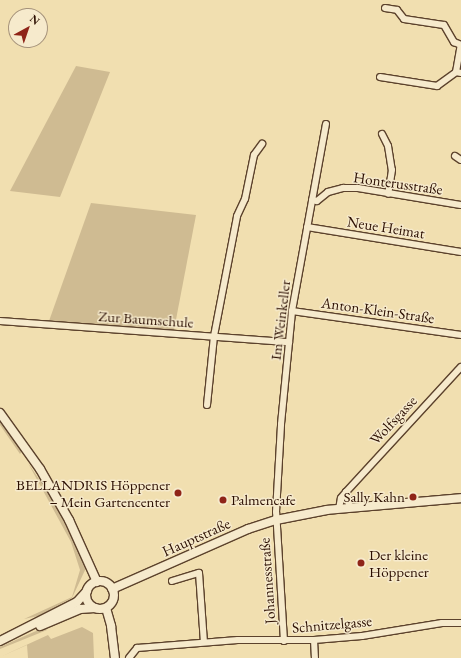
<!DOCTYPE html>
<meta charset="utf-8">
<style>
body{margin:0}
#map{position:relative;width:461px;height:658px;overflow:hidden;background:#f1dfb0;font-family:"EB Garamond",serif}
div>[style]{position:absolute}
.green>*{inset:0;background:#cfbb92}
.roads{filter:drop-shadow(1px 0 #5c422c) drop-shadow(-1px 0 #5c422c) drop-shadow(0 1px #5c422c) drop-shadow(0 -1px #5c422c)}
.minor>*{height:6px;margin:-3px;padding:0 3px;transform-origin:3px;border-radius:3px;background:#f6eacc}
.secondary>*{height:8px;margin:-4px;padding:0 4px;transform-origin:4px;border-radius:4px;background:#f6eacc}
.secondary>.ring{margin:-4px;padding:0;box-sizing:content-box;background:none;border:8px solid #f6eacc;border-radius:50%}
.dots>*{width:11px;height:11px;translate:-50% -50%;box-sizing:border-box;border:2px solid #f6eacc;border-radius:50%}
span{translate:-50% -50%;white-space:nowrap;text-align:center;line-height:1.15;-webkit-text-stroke:3px #f6eacc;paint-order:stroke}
.street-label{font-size:15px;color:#2b0e00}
.poi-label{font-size:15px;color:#2b0e00}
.right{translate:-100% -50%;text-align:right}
.left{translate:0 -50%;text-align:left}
.north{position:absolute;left:8px;top:8px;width:40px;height:40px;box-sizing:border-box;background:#f6eacc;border:1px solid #a5927a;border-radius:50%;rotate:40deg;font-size:11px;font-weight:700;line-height:16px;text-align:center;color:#2b0e00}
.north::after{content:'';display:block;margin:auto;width:14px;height:18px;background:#8f2418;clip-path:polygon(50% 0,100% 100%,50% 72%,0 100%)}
</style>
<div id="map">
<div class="green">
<i style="clip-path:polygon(76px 66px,110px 72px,60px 197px,10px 191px)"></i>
<i style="clip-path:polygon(91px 203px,196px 215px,174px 330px,49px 321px)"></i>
<i style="clip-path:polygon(0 420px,22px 451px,20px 454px,0 425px)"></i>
<i style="clip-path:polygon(28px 463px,54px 501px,86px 568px,72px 598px,38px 616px,24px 619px,72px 597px,80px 570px,71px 542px)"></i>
<i style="clip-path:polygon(45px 627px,47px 630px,0 649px,0 647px)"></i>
<i style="clip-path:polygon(82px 627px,93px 633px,94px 658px,28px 658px,27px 645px,0 657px,48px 635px,51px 639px)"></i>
</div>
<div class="roads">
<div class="minor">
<i style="left:385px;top:8px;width:12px;rotate:9deg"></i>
<i style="left:397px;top:10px;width:11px;rotate:52deg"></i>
<i style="left:404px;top:19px;width:40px;rotate:8.5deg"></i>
<i style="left:444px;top:25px;width:20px;rotate:60deg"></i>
<i style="left:454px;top:42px;width:8px;rotate:23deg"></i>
<i style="left:456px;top:72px;width:27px;rotate:-80deg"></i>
<i style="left:380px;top:77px;width:58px;rotate:9deg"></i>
<i style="left:437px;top:86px;width:24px;rotate:-36deg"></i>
<i style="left:456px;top:72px;width:5px;rotate:11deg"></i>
<i style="left:382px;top:134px;width:13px;rotate:63deg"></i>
<i style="left:388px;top:146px;width:24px;rotate:81deg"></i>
<i style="left:392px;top:170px;width:24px;rotate:99deg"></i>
<i style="left:455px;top:156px;width:7px;rotate:34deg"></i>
<i style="left:312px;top:200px;width:5px;rotate:11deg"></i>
<i style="left:317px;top:201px;width:14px;rotate:-39deg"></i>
<i style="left:328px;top:192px;width:16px;rotate:-15deg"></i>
<i style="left:343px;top:188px;width:15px"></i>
<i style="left:358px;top:188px;width:104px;rotate:9.4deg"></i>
<i style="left:307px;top:227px;width:156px;rotate:9.2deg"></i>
<i style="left:292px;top:311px;width:171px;rotate:8.1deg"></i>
<i style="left:0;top:321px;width:290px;rotate:4.2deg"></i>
<i style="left:207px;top:405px;width:69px;rotate:-84.2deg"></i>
<i style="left:214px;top:336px;width:122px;rotate:-79.1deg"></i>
<i style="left:237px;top:216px;width:19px;rotate:-65deg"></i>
<i style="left:245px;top:199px;width:45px;rotate:-78.4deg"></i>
<i style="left:254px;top:155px;width:14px;rotate:-54deg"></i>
<i style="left:346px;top:492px;width:16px;rotate:76deg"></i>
<i style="left:339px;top:509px;width:11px;rotate:-80deg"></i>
<i style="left:341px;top:498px;width:8px;rotate:-50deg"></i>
<i style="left:346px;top:492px;width:170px;rotate:-47.4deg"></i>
<i style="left:172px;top:581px;width:28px;rotate:-17deg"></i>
<i style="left:199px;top:573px;width:69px;rotate:85.9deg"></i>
<i style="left:314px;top:640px;width:18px;rotate:87deg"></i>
<i style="left:284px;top:641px;width:129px;rotate:-93.5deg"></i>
<i style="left:276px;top:512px;width:88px;rotate:-86.7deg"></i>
<i style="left:281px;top:424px;width:114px;rotate:-84.4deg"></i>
<i style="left:292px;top:311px;width:190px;rotate:-79.7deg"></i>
<i style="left:129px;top:658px;width:13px;rotate:-51deg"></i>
<i style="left:137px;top:648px;width:101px;rotate:-4.5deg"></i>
<i style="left:238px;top:640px;width:76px"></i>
<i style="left:314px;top:640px;width:48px;rotate:-4.8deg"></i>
<i style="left:362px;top:636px;width:81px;rotate:-9.2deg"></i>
<i style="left:442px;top:623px;width:19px"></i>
</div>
<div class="secondary">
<i style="left:0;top:413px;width:69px;rotate:54.5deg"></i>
<i style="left:40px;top:469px;width:59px;rotate:60.4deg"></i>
<i style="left:69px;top:520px;width:68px;rotate:65.7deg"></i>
<i class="ring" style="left:86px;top:581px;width:20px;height:20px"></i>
<i style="left:112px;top:589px;width:149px;rotate:-23.8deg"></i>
<i style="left:248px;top:529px;width:29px;rotate:-18deg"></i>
<i style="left:276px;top:520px;width:52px;rotate:-11.1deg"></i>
<i style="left:327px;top:510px;width:135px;rotate:-5.1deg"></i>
<i style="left:106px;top:608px;width:19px;rotate:74deg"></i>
<i style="left:111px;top:626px;width:32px;rotate:83deg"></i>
<i style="left:40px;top:626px;width:43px;rotate:-23deg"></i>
<i style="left:80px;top:609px;width:15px;rotate:-4deg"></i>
<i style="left:0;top:641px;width:86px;rotate:-26.9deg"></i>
<i style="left:77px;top:602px;width:15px;rotate:-48deg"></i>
</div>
</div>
<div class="dots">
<i style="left:178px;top:493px;background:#8f2418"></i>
<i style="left:413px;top:497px;background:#8f2418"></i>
<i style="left:223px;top:500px;background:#8f2418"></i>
<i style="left:361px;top:563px;background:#8f2418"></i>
</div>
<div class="street-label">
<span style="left:398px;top:183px;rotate:8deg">Honterusstraße</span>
<span style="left:386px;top:227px;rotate:9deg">Neue Heimat</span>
<span style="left:378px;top:310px;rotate:8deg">Anton-Klein-Straße</span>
<span style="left:146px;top:319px;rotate:4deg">Zur Baumschule</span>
<span style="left:280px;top:320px;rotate:-83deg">Im Weinkeller</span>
<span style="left:393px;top:420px;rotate:-47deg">Wolfsgasse</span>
<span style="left:196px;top:537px;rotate:-24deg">Hauptstraße</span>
<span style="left:267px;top:581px;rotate:-94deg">Johannesstraße</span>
<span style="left:332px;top:624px;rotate:-5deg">Schnitzelgasse</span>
</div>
<div class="poi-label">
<span class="right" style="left:170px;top:493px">BELLANDRIS Höppener<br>– Mein Gartencenter</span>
<span class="right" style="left:405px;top:497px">Sally Kahn</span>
<span class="left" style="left:231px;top:500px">Palmencafe</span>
<span class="left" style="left:369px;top:563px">Der kleine<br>Höppener</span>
</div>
<div class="north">N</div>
</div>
